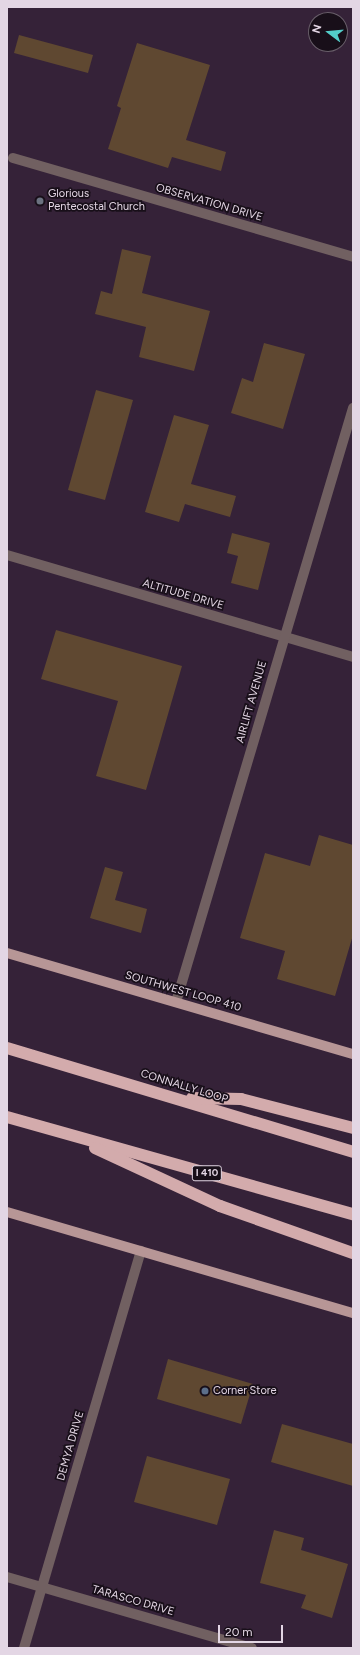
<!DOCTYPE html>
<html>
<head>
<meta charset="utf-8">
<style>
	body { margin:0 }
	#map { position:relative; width:360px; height:1655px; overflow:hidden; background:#352238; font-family:Figtree,sans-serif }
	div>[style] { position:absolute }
	.building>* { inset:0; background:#5f4831 }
	.minor>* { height:10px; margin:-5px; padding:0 5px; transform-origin:5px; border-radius:5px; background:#716061 }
	.major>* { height:10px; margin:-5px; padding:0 5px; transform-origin:5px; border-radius:5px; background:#b79696 }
	.highway>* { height:12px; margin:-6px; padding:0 6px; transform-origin:6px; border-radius:6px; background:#d3abac }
	.dots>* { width:11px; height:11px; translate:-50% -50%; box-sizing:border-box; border:2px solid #180f19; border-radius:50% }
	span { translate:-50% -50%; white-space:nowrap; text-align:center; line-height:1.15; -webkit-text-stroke:3.5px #180f19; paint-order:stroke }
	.shield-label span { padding:1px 3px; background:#180f19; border:1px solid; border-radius:3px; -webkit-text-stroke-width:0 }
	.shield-label { font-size:10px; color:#e3d6e4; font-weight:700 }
	.poi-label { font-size:11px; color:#e3d6e4 }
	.left { translate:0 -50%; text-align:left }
	.street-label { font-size:11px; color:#e3d6e4 }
	.frame { position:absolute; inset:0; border:8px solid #e3d6e4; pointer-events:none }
	.north { position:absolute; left:308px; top:12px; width:40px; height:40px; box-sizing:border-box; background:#180f19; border:1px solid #695f6a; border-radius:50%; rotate:286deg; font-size:11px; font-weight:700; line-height:16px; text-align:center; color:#e3d6e4 }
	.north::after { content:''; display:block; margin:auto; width:14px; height:18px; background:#53cdc9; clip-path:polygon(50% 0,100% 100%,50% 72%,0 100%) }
	.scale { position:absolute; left:218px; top:1625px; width:65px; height:18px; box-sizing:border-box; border:2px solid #e3d6e4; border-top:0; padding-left:5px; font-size:12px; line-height:14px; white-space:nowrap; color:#e3d6e4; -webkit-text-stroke:3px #180f19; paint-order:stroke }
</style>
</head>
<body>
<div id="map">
	<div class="building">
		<div style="clip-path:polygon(19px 35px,93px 55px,88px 73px,14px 53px)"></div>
		<div style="clip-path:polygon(137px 43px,210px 65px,186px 140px,226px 152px,221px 171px,172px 157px,168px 168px,108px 149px,121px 108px,117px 106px)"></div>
		<div style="clip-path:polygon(122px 249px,151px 256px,142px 293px,210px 311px,194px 371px,139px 357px,146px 327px,95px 314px,101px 291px,112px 294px)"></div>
		<div style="clip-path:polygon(264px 343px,305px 354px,283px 429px,231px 413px,242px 378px,253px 382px)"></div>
		<div style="clip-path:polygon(96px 390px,133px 400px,105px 500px,68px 490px)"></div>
		<div style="clip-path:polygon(174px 415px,209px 425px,191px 484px,236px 496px,230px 517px,185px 504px,179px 522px,145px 512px)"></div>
		<div style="clip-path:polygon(232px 533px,270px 543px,258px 590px,231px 583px,238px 556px,227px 553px)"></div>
		<div style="clip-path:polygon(56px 630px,182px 666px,146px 790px,96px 776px,118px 701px,41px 679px)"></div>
		<div style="clip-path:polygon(319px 835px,353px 845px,353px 935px,335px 996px,277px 979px,285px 951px,240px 938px,265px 853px,310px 866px)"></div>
		<div style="clip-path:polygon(105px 867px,123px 872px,115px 900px,147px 909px,141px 933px,90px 918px)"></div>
		<div style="clip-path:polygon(168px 1359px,253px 1384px,241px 1424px,157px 1399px)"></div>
		<div style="clip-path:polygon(282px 1424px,353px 1444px,353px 1486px,271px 1462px)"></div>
		<div style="clip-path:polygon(147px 1456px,230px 1479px,217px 1525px,134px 1502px)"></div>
		<div style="clip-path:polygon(274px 1530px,304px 1538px,301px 1550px,348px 1564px,332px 1618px,301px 1608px,306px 1595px,260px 1583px)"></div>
	</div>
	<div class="minor">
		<div style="left:13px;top:158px;width:354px;rotate:16.2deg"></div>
		<div style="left:7px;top:555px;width:361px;rotate:16.4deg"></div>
		<div style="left:176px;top:1002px;width:620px;rotate:-73.41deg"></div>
		<div style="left:7px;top:1577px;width:255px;rotate:16.2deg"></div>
		<div style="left:24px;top:1648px;width:414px;rotate:-73.6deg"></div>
	</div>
	<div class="major">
		<div style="left:7px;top:953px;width:360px;rotate:16.3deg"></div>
		<div style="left:7px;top:1212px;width:360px;rotate:16.3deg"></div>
	</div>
	<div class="highway">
		<div style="left:7px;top:1048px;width:361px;rotate:16.7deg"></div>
		<div style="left:192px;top:1098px;width:49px;rotate:1.2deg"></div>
		<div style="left:241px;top:1099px;width:116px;rotate:14.5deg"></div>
		<div style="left:7px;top:1117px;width:359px;rotate:15.7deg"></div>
		<div style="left:95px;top:1148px;width:138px;rotate:24.9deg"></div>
		<div style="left:220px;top:1206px;width:141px;rotate:19.5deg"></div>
	</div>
	<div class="dots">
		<div style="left:40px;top:201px;background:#6b7280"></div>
		<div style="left:205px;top:1391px;background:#5c6f8a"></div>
	</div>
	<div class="shield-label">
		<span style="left:207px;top:1173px">I 410</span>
	</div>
	<div class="poi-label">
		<span class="left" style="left:48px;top:201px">Glorious<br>Pentecostal Church</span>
		<span class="left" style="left:213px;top:1391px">Corner Store</span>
	</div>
	<div class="street-label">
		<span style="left:209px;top:203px;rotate:16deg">OBSERVATION DRIVE</span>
		<span style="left:183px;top:595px;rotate:16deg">ALTITUDE DRIVE</span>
		<span style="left:252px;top:702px;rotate:-74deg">AIRLIFT AVENUE</span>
		<span style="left:183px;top:992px;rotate:16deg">SOUTHWEST LOOP 410</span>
		<span style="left:184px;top:1087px;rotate:17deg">CONNALLY LOOP</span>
		<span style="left:71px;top:1446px;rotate:-74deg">DEMYA DRIVE</span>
		<span style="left:133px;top:1601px;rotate:16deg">TARASCO DRIVE</span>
	</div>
	<div class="frame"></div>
	<div class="north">N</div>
	<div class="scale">20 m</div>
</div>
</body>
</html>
